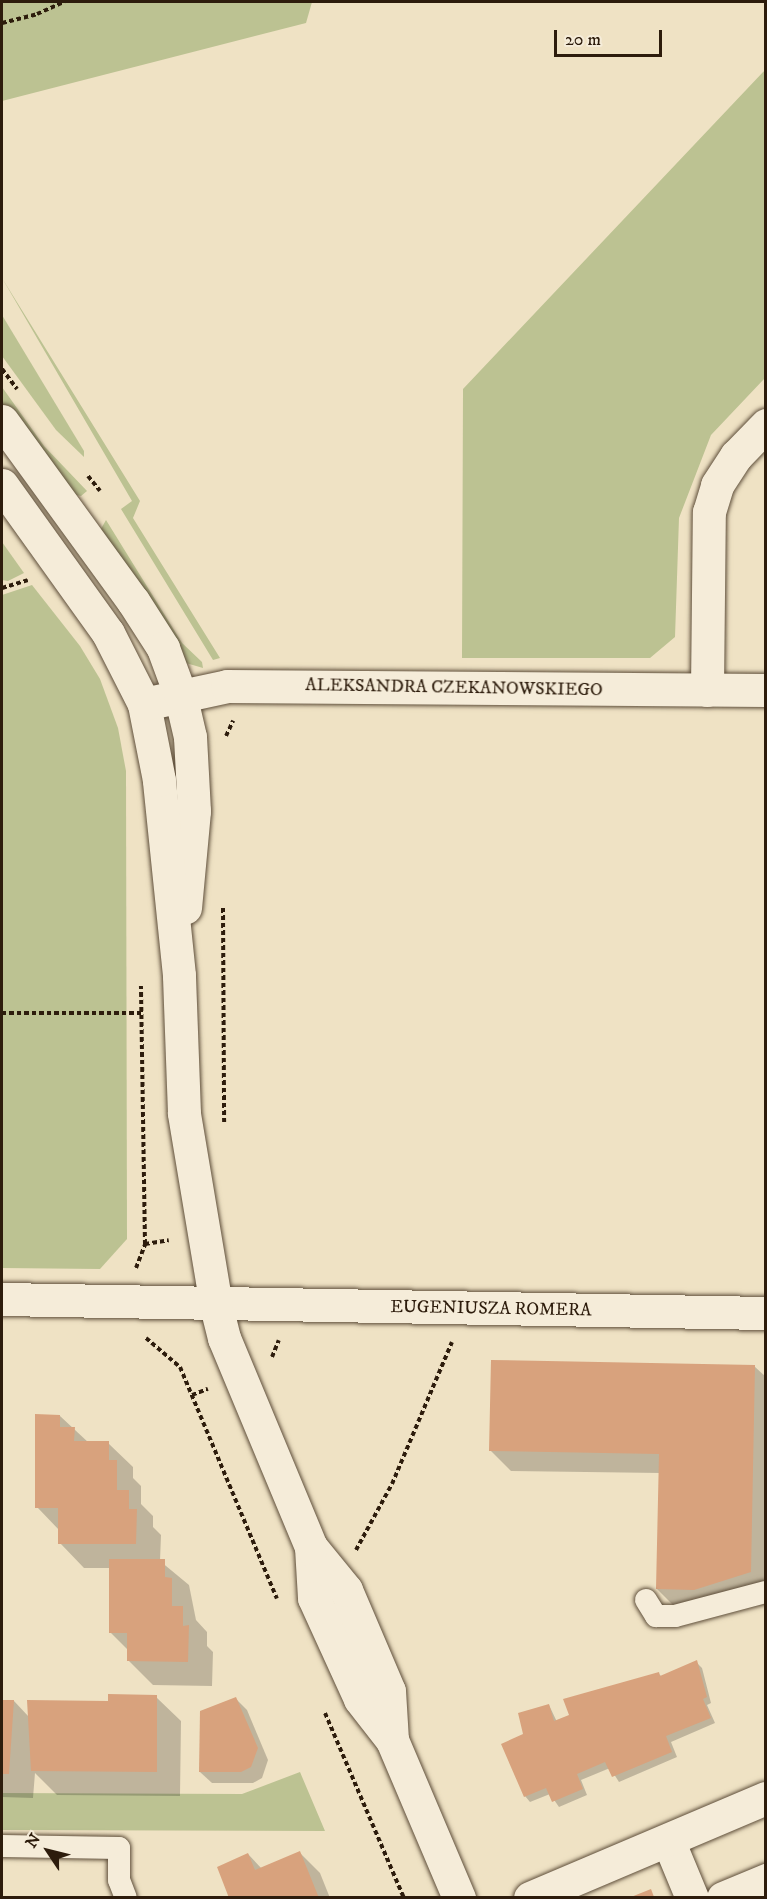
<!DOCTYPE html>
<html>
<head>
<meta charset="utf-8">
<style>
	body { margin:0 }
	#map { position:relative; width:767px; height:1899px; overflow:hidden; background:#efe2c4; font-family:"IM FELL DW Pica",serif }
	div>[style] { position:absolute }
	.green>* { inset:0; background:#bcc292 }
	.shadow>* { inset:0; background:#0003 }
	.building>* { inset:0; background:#d8a27d }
	.path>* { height:4px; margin-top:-2px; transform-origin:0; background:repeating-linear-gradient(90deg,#2d1c0c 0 4.5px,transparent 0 7.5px) }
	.roads { filter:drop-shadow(0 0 2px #5e4e3a) drop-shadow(0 0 2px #5e4e3a) }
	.lane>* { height:22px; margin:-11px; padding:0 11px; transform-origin:11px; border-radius:11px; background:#f5ecd9 }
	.street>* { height:33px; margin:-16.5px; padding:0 16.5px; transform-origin:16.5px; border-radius:16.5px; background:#f5ecd9 }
	.secondary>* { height:33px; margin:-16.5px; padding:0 16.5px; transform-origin:16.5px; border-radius:16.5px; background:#f5ecd9 }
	span { translate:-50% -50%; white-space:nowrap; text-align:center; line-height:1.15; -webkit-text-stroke:6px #f5ecd9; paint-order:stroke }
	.street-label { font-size:18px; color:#2d1c0c }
	.frame { position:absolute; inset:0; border:3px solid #2d1c0c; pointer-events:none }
	.north { position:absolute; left:18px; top:1821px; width:60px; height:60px; -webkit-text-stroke:4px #f5ecd9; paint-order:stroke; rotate:305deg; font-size:16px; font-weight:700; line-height:24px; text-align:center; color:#2d1c0c }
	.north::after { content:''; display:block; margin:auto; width:21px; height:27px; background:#2d1c0c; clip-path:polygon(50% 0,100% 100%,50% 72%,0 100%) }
	.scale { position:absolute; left:554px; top:30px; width:108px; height:27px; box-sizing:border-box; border:3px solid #2d1c0c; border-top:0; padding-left:8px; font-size:18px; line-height:21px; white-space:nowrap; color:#2d1c0c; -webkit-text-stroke:4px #f5ecd9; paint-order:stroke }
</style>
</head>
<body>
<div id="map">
	<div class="green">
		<div style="clip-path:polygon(2px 2px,312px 2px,306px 23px,2px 101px)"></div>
		<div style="clip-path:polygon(765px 70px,765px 378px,711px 435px,679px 518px,675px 637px,650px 658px,462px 658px,463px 389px)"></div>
		<div style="clip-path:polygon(2px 278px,140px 501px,133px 518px,220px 658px,213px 660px,121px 509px,132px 501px)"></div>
		<div style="clip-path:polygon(2px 315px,84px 451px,84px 457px,56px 430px,2px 356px)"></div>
		<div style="clip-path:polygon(2px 387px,44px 446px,87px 491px,81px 496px,66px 493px,2px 405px)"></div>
		<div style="clip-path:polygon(106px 520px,182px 643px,202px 662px,203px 668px,186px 663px,97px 536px)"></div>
		<div style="clip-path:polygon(2px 542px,24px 573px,8px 581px,2px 580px)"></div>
		<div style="clip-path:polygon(32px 585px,80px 646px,100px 679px,118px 728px,126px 771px,127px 1239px,100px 1269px,2px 1268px,2px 595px)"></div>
		<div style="clip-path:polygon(300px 1772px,325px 1831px,2px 1830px,2px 1793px,242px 1794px)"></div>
	</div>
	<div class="shadow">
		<div style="clip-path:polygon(754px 1366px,766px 1377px,766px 1593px,677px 1609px,657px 1589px,660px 1473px,511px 1471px,491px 1451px)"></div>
		<div style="clip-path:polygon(60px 1416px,89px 1443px,108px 1443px,133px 1467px,133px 1478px,141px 1486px,141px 1504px,153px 1516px,153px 1527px,161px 1535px,160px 1561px,189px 1585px,196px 1620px,207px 1632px,207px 1646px,213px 1652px,212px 1686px,153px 1685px,128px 1660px,128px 1650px,110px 1632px,111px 1568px,84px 1568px,60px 1543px,60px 1531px,37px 1507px)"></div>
		<div style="clip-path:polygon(696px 1662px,702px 1668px,711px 1703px,707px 1705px,715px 1723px,671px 1742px,677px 1757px,619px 1782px,610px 1768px,581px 1780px,587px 1795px,559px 1807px,550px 1794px,530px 1802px,525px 1796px,525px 1735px,549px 1705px,557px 1722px,658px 1673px,662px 1677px)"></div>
		<div style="clip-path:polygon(156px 1697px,181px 1721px,180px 1796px,57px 1795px,35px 1773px,33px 1798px,2px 1797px,2px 1701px,14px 1701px,29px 1717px)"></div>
		<div style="clip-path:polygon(236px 1699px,247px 1710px,268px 1760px,262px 1778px,253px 1783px,212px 1783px,200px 1772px)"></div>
		<div style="clip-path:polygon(300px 1853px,320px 1873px,330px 1898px,231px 1898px,248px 1854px,262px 1869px)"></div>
	</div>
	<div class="building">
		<div style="clip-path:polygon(491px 1360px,755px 1365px,751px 1572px,694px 1590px,656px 1589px,659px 1454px,489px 1451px)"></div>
		<div style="clip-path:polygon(35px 1414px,60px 1415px,60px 1427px,75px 1427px,74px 1441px,109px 1441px,109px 1460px,117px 1460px,117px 1490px,129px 1490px,129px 1509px,137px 1509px,136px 1544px,58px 1544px,58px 1508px,35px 1508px)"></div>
		<div style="clip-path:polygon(109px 1559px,165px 1559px,165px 1577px,172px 1578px,172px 1606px,183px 1606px,183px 1626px,189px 1625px,188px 1662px,127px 1661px,127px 1633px,109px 1633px)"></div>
		<div style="clip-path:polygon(697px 1660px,707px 1697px,703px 1699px,711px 1718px,666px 1736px,672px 1752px,612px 1777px,605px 1762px,577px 1774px,583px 1789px,552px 1802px,546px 1788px,524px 1797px,501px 1744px,523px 1734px,518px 1713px,549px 1704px,554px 1721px,569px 1715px,563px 1699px,659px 1672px,660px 1676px)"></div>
		<div style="clip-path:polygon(108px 1694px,157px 1695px,157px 1772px,31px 1771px,27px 1700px,108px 1701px)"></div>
		<div style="clip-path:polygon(236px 1697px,258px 1748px,251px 1767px,241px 1772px,199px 1772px,200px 1711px)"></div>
		<div style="clip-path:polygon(2px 1700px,14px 1700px,9px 1774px,2px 1774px)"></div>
		<div style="clip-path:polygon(300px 1851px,319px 1898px,229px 1898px,217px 1867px,248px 1853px,255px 1870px)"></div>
		<div style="clip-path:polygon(651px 1889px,654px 1897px,631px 1897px)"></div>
	</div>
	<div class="path">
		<div style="left:2px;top:23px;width:36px;rotate:-14deg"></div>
		<div style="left:37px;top:14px;width:30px;rotate:-24deg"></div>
		<div style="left:2px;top:369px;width:25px;rotate:53deg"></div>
		<div style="left:88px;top:476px;width:19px;rotate:51deg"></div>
		<div style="left:2px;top:588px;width:27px;rotate:-17deg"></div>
		<div style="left:226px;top:736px;width:17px;rotate:-65deg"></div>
		<div style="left:223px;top:908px;width:214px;rotate:89.7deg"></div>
		<div style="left:2px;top:1013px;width:140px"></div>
		<div style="left:145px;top:1244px;width:24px;rotate:-9deg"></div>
		<div style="left:136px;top:1268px;width:26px;rotate:-69deg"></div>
		<div style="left:145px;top:1244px;width:258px;rotate:-90.9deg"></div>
		<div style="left:146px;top:1338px;width:45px;rotate:40.5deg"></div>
		<div style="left:180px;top:1367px;width:251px;rotate:67.3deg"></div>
		<div style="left:272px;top:1357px;width:18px;rotate:-68deg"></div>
		<div style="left:192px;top:1395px;width:17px;rotate:-21deg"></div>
		<div style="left:356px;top:1550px;width:75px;rotate:-61.4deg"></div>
		<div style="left:392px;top:1484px;width:154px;rotate:-67.1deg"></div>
		<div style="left:325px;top:1713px;width:201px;rotate:66.9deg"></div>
	</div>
	<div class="roads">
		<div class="lane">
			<div style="left:646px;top:1600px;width:19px;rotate:58deg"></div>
			<div style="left:656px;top:1616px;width:19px"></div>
			<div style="left:675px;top:1616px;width:94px;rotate:-14.8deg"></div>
			<div style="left:2px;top:1846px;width:117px;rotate:1deg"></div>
			<div style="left:119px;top:1848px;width:32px;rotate:90deg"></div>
			<div style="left:119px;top:1880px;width:19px;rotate:69deg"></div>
		</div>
		<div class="street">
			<div style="left:707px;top:690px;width:178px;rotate:-89.4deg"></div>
			<div style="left:709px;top:512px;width:28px;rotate:-73deg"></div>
			<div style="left:717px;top:485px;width:35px;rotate:-57deg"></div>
			<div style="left:736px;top:456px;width:43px;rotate:-45.9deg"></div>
			<div style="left:180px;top:694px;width:44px;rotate:76.9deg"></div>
			<div style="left:190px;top:737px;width:74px;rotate:86.9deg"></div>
			<div style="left:194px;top:811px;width:97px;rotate:95.3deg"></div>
			<div style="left:2px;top:1299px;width:764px;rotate:1.05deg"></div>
			<div style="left:311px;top:1547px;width:51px;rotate:86.6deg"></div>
			<div style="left:314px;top:1598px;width:111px;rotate:65.5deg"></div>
			<div style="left:360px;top:1699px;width:52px;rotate:52deg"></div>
			<div style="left:392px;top:1740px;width:172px;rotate:67deg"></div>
			<div style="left:392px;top:1740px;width:49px;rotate:-93.5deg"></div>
			<div style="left:389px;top:1691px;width:110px;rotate:-113.1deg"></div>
			<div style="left:346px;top:1590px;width:55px;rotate:-129.1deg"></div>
			<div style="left:311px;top:1547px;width:226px;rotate:-112.6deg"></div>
			<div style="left:224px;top:1338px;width:34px;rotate:-104deg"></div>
			<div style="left:216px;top:1305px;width:195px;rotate:-99.5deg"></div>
			<div style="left:184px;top:1113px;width:138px;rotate:-92.1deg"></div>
			<div style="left:179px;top:975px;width:196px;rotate:-95.9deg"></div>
			<div style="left:159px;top:780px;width:77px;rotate:-101.2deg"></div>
			<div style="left:144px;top:704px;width:85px;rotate:-12.2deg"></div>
			<div style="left:227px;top:686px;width:539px;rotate:0.43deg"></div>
			<div style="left:668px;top:1840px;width:63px;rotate:67.5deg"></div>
			<div style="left:530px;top:1898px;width:256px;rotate:-23deg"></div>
			<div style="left:723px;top:1898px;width:47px;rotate:-22.7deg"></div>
		</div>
		<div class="secondary">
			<div style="left:2px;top:421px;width:223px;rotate:54deg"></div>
			<div style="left:133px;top:601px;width:56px;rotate:57.4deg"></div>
			<div style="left:163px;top:648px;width:49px;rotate:69.7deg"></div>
			<div style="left:2px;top:485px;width:182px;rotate:54.4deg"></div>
			<div style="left:108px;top:633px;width:80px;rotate:63.1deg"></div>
		</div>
	</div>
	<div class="street-label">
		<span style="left:454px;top:688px;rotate:1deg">ALEKSANDRA CZEKANOWSKIEGO</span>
		<span style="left:491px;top:1309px;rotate:1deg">EUGENIUSZA ROMERA</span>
	</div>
	<div class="frame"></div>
	<div class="north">N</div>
	<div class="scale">20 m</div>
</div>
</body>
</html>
